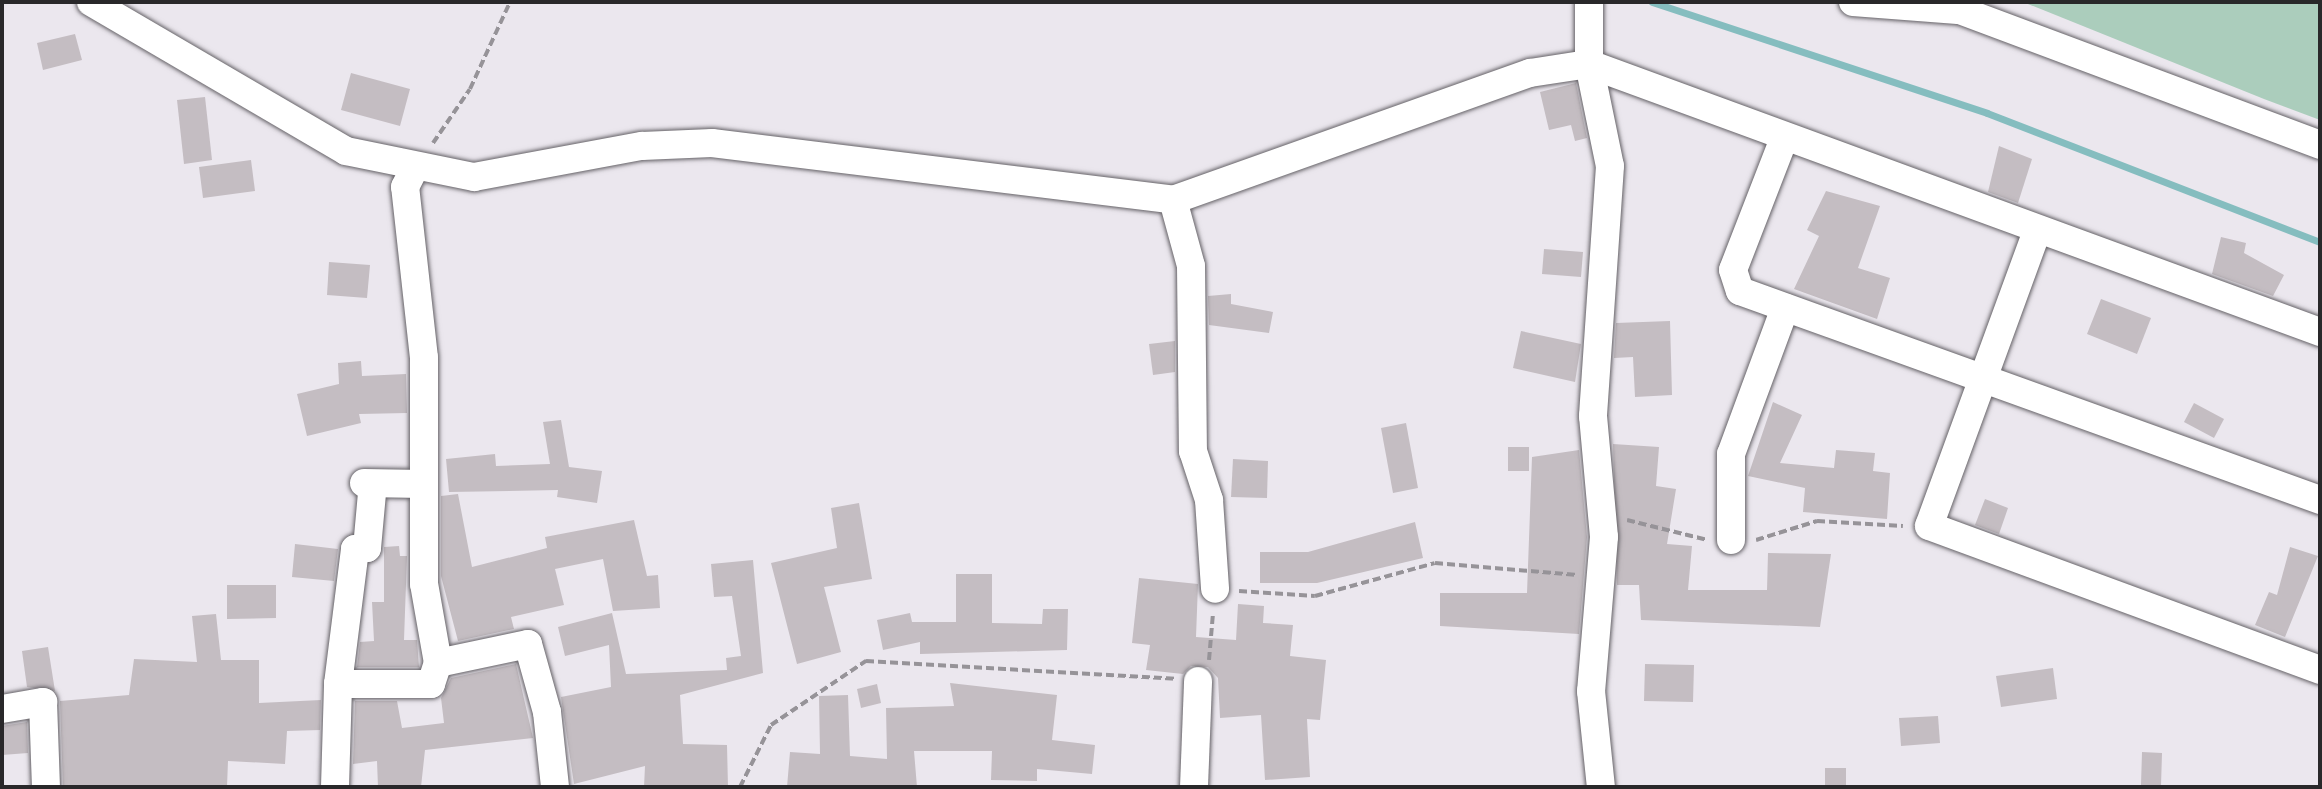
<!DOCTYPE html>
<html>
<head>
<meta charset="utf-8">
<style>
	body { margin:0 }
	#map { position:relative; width:2322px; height:789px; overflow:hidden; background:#ebe7ee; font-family:Signika,sans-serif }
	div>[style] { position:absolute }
	.green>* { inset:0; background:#abcdbc }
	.stream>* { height:7px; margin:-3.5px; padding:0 3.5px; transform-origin:3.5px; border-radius:3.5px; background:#85bdbf }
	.building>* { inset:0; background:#c4bdc2 }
	.path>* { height:4px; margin-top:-2px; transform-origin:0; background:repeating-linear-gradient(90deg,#969398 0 8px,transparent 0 12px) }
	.roads { filter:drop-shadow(0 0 2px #656267) drop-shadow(0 0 2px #656267) }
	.minor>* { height:28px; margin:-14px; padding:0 14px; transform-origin:14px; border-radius:14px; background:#fff }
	span { translate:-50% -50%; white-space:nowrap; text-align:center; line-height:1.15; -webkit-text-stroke:8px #f9f4fb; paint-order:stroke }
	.frame { position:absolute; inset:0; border:4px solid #29282a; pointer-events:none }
</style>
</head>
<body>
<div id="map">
	<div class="green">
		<div style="clip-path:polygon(2023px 2px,2320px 2px,2320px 120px,2264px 99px)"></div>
	</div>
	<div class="stream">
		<div style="left:1652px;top:2px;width:353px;rotate:18.3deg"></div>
		<div style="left:1987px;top:113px;width:357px;rotate:21.2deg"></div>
	</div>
	<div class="building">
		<div style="clip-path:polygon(75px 34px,82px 60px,43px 70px,37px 43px)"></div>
		<div style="clip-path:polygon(351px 73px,410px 89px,400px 126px,341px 110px)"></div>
		<div style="clip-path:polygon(1576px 83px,1587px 138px,1575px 141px,1571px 125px,1549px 130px,1540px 92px)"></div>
		<div style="clip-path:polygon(205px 97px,212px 160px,184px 164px,177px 100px)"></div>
		<div style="clip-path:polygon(1999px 146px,2032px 159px,2018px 203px,1988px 192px)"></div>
		<div style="clip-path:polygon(251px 160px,255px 191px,203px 198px,199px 167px)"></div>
		<div style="clip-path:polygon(1826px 191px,1880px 206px,1858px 268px,1890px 278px,1877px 319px,1794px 289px,1819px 236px,1807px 230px)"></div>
		<div style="clip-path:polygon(2221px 237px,2246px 243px,2244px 253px,2284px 275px,2273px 296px,2212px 274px)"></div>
		<div style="clip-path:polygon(1544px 249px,1583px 252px,1581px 277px,1542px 274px)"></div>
		<div style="clip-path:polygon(329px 262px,370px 265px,367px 298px,327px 295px)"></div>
		<div style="clip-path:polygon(1231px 294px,1231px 304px,1273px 312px,1269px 333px,1209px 325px,1208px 296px)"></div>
		<div style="clip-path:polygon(2101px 299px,2151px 318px,2137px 354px,2087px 334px)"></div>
		<div style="clip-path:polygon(1670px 321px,1672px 395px,1635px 397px,1633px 357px,1614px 358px,1616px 323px)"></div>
		<div style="clip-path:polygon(1521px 331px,1581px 344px,1575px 382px,1513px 368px)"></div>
		<div style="clip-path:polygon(1175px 341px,1175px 372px,1153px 375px,1149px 344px)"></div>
		<div style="clip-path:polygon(361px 361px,362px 376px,406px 374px,407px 413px,359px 414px,361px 423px,307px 436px,297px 394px,339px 384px,338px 363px)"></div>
		<div style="clip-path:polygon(1773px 402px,1802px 415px,1780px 463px,1834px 468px,1836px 450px,1875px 453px,1873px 471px,1890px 473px,1887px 519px,1803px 512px,1805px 488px,1748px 476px)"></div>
		<div style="clip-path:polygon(2194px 403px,2224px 419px,2214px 438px,2184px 422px)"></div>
		<div style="clip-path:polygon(561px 420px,569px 467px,602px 471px,597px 503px,557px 497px,558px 490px,449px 492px,446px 459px,495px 454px,496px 466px,550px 464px,543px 422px)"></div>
		<div style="clip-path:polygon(1406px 423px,1418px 488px,1393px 493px,1381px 428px)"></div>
		<div style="clip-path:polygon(1613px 444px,1659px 447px,1656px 486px,1676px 489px,1667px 544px,1692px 546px,1688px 590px,1767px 590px,1768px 553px,1831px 554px,1820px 627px,1641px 620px,1639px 585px,1617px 585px)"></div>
		<div style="clip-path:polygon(1508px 447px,1529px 447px,1529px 471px,1508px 471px)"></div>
		<div style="clip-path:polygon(1579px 450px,1587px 537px,1579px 634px,1440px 626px,1440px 593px,1527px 593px,1532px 457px)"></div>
		<div style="clip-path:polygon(1233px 459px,1268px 461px,1267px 498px,1231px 497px)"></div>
		<div style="clip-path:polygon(458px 494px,472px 567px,547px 548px,545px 537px,634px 520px,647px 576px,658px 575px,660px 608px,613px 611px,603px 559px,555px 569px,564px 605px,511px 617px,514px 629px,458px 641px,441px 576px,441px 496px)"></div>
		<div style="clip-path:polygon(1985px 499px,2008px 508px,1999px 534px,1975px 525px)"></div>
		<div style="clip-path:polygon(859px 503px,872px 579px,824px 587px,841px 652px,797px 664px,771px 563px,837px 548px,831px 508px)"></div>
		<div style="clip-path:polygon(1415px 522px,1423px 558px,1317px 583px,1260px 583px,1260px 552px,1308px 552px)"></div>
		<div style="clip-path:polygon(295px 544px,338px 549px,334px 581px,292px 577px)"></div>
		<div style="clip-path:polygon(399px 546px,400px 556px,407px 556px,404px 640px,417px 640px,419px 667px,357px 667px,360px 642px,374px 641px,372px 602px,384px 602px,384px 547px)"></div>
		<div style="clip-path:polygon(2290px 547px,2318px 556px,2285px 637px,2255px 625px,2269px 592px,2277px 595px)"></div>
		<div style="clip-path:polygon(753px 560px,763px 673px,680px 695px,683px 744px,727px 745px,728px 787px,644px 787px,645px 766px,574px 784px,561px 697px,611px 687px,609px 645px,565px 656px,558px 627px,612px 613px,626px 674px,727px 670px,726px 658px,741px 656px,732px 596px,714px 597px,711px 564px)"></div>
		<div style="clip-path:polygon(956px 574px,992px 574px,992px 623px,1042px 624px,1043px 609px,1068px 609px,1067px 650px,920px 654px,920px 642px,883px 650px,877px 620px,910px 613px,912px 622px,956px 622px)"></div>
		<div style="clip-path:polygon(1139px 578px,1198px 584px,1196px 637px,1236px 640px,1238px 604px,1264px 606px,1263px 623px,1293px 625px,1290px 656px,1326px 660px,1320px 720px,1307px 719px,1310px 777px,1265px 780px,1261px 715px,1220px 718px,1218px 678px,1208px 667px,1191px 666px,1183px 674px,1146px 670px,1150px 645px,1132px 643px)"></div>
		<div style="clip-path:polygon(227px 585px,276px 585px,276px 618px,227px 619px)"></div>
		<div style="clip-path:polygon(216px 614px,221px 660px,259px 660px,259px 703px,321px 700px,320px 730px,287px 731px,285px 764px,228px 761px,227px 787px,63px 787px,60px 701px,129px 695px,134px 659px,197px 662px,192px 616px)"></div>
		<div style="clip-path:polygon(48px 647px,55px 691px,27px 687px,22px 651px)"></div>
		<div style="clip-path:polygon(516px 664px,533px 738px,425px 750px,421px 787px,378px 787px,377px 761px,353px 764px,355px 701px,397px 701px,402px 728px,444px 723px,441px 698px,451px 678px)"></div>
		<div style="clip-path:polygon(1645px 664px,1694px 665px,1693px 702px,1644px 701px)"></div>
		<div style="clip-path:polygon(2053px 668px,2057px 699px,2001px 707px,1996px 676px)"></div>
		<div style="clip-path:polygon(950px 683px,1057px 695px,1052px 740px,1095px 745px,1092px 774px,1037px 769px,1037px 781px,991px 780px,992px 751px,914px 751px,917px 787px,787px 787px,790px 752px,820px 754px,819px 696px,848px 695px,850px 756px,887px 759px,886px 708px,954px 706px)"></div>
		<div style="clip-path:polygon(877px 684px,881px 703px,861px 708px,857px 689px)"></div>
		<div style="clip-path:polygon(1938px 716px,1940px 743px,1901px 746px,1899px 718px)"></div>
		<div style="clip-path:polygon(27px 722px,28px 753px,2px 755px,2px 726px)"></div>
		<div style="clip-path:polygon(2142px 752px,2162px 753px,2161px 786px,2141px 785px)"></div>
		<div style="clip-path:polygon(1825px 768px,1846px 768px,1846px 787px,1825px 787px)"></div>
	</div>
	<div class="path">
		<div style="left:433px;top:143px;width:65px;rotate:-55.6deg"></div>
		<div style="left:470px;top:89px;width:96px;rotate:-65.3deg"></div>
		<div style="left:1627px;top:520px;width:83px;rotate:13.9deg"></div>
		<div style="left:1756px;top:540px;width:64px;rotate:-17.3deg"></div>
		<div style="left:1817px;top:521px;width:86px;rotate:3.3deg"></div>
		<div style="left:1239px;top:591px;width:76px;rotate:3.8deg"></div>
		<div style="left:1315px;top:596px;width:124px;rotate:-15.4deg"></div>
		<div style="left:1435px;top:563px;width:143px;rotate:4.8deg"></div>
		<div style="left:1209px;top:660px;width:47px;rotate:-85.1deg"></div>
		<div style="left:740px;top:787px;width:69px;rotate:-63.4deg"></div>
		<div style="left:771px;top:725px;width:115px;rotate:-34deg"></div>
		<div style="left:866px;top:661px;width:310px;rotate:3.3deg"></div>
	</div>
	<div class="roads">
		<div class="minor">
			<div style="left:91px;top:2px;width:295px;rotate:30.3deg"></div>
			<div style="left:346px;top:151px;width:131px;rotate:11.5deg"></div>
			<div style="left:474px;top:177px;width:171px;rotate:-10.5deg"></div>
			<div style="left:642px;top:146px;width:70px;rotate:-2.5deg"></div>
			<div style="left:712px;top:143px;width:465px;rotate:7deg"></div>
			<div style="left:1173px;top:200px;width:379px;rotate:-19.6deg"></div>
			<div style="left:1530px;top:73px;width:60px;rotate:-8.7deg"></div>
			<div style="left:1589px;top:64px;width:779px;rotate:20.13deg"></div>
			<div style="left:1589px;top:2px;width:62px;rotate:90deg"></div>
			<div style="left:1589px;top:64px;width:104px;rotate:78.4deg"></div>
			<div style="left:1610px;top:166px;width:251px;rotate:93.9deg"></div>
			<div style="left:1593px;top:416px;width:121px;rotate:84.8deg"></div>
			<div style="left:1604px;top:537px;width:155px;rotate:94.8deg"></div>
			<div style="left:1591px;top:691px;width:97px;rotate:84.1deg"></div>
			<div style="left:1853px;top:2px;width:105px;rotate:4.4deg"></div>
			<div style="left:1938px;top:2px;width:408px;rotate:20.5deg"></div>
			<div style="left:1783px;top:141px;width:138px;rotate:111.2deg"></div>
			<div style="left:1733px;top:270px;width:22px;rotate:72deg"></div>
			<div style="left:1740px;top:291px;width:617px;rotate:19.82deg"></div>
			<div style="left:1173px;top:200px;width:68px;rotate:74.7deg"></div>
			<div style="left:1191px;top:266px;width:185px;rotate:89.4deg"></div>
			<div style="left:1193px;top:451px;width:52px;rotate:71.9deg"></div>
			<div style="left:1209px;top:500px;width:89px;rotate:86.1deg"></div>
			<div style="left:2037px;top:231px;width:314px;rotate:110.1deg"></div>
			<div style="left:1929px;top:526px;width:417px;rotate:20.2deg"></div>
			<div style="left:364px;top:483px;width:60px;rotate:1deg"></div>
			<div style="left:424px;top:484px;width:126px;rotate:-90deg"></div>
			<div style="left:424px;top:358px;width:172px;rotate:-96.3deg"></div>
			<div style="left:405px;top:187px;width:20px;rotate:-63deg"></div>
			<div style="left:1731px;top:540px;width:86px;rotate:-90deg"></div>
			<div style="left:1731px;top:454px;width:156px;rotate:-69.7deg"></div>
			<div style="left:438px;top:663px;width:92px;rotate:-11.9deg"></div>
			<div style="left:528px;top:644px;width:71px;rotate:74.4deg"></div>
			<div style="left:547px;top:712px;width:75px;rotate:83.9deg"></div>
			<div style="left:338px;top:684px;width:136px;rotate:-82.8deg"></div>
			<div style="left:355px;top:549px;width:12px;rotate:-5deg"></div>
			<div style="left:367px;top:548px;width:55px;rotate:-84.8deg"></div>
			<div style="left:2px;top:709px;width:42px;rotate:-9.7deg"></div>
			<div style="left:43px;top:702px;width:85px;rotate:88deg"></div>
			<div style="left:335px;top:787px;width:103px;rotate:-88.3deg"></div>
			<div style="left:338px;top:684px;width:93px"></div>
			<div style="left:431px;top:684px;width:22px;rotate:-72deg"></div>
			<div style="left:438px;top:663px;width:80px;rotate:-100deg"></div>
			<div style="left:424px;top:584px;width:100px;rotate:-90deg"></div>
			<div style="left:1194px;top:787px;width:106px;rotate:-87.8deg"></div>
		</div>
	</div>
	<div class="frame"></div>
</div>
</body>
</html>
